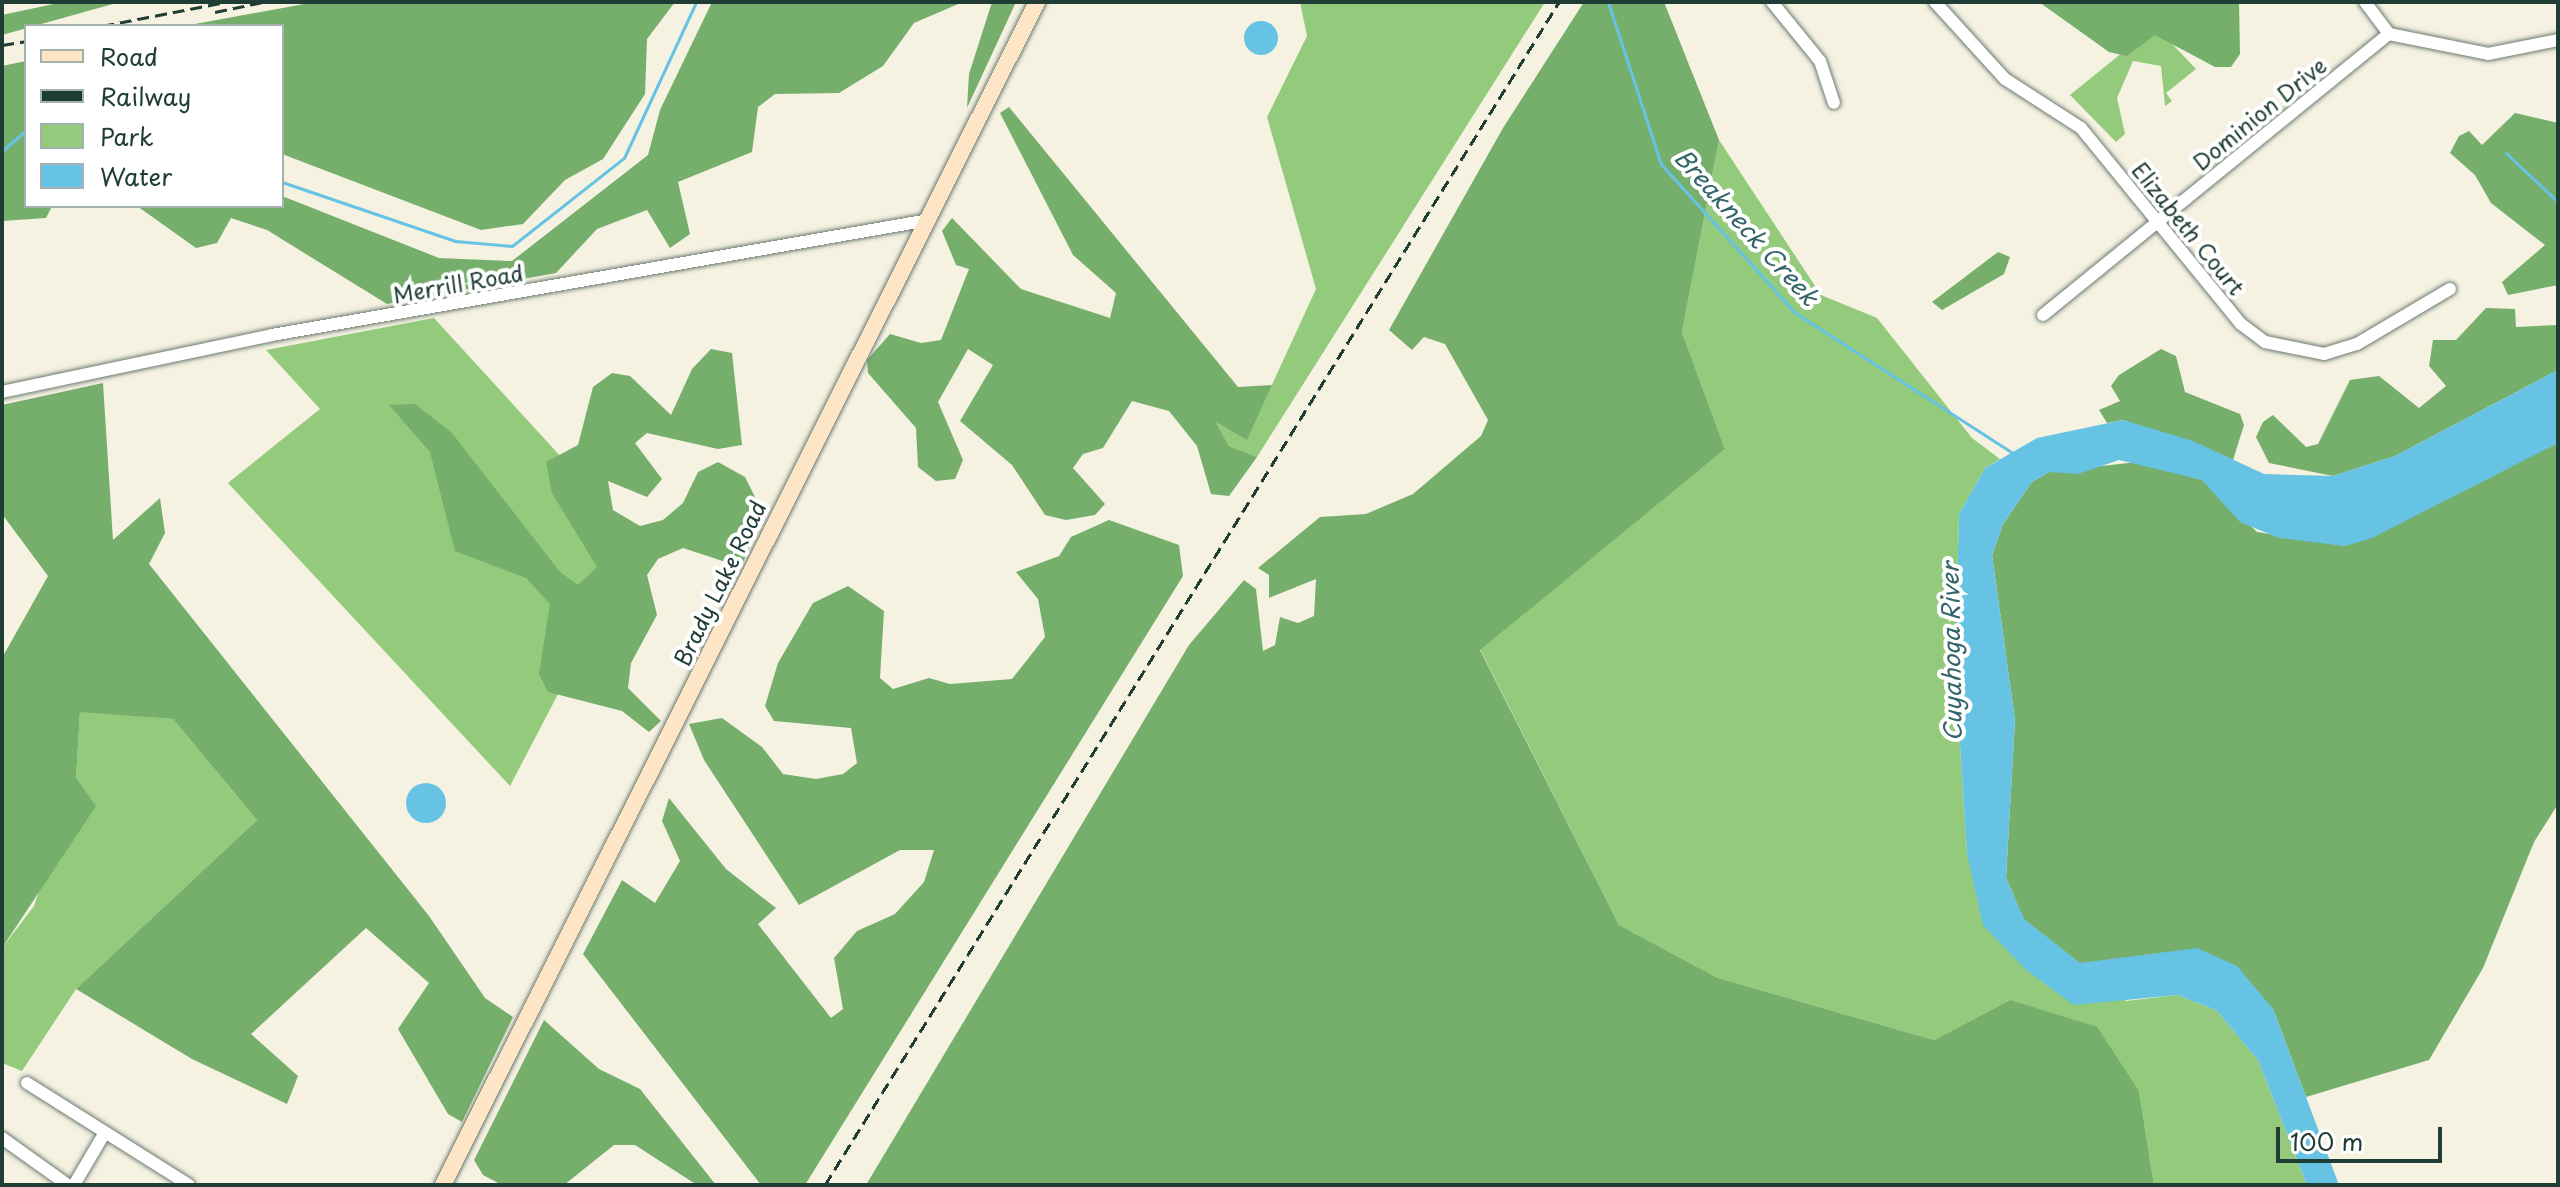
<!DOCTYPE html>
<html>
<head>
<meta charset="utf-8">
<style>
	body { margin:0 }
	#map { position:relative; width:2560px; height:1187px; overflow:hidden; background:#f5f2e2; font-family:"Playpen Sans",sans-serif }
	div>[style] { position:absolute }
	.green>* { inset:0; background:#93ca7c }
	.forest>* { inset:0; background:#76ae6c }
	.water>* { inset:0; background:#66c3e4 }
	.round { border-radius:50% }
	.stream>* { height:3px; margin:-1.5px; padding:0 1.5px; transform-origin:1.5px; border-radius:1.5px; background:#66c3e4 }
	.roads { filter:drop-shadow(0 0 2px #6a7c71) drop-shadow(0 0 2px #6a7c71) }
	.street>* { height:12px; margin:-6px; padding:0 6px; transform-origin:6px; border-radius:6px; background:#fff }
	.secondary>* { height:16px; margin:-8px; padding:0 8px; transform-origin:8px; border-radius:8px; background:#fee5c5 }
	.rail>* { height:3px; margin-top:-1.5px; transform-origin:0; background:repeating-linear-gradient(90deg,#1f3d34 0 12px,transparent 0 18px) }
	span { translate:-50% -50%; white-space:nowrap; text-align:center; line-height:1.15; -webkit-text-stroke:8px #fff; paint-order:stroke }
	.street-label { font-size:22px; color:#1f3d34 }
	.water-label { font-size:24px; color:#346569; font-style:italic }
	.frame { position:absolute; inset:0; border:4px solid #1f3d34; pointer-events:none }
	.legend { position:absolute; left:24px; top:24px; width:260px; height:184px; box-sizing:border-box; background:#fff; border:2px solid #a5b1ae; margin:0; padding:10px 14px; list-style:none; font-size:24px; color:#1f3d34 }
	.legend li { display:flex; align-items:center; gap:16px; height:40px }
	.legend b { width:40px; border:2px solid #a5b1ae }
	.scale { position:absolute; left:2276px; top:1127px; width:166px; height:36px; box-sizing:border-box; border:4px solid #1f3d34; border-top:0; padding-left:10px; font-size:24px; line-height:28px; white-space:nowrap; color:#1f3d34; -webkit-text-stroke:6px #fff; paint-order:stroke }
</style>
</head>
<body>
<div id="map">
	<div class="green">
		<div style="clip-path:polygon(1300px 2px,1545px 2px,1257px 457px,1229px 446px,1215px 420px,1247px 439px,1316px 289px,1267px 117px,1307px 36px)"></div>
		<div style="clip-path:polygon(2155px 26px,2196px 69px,2166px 93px,2172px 101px,2165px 106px,2161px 66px,2133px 61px,2117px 98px,2125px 134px,2116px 142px,2070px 95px)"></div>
		<div style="clip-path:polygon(1719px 140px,1821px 295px,1877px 318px,1972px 438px,2000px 459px,1985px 468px,1959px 514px,1955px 667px,1967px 854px,2126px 1001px,2177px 995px,2216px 1010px,2258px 1060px,2307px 1185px,2154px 1185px,2139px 1091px,2010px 1000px,1934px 1040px,1718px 978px,1619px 925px,1480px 649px,1725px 449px,1682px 332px)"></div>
		<div style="clip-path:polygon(434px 318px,638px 541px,510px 786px,228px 483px,320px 409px,266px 350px)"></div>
		<div style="clip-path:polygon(80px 711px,173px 719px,257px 820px,76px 989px,22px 1071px,2px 1063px,2px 948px,34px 906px,76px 778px)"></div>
	</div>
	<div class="forest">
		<div style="clip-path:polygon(63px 2px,120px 2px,2px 35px,2px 15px)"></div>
		<div style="clip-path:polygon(315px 2px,675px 2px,647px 39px,645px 94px,603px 159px,565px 180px,523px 224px,481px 230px,282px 154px,282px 26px,184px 26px)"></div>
		<div style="clip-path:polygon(712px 2px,963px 2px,914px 23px,883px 66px,839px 93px,775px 94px,758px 107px,752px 152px,678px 182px,690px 234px,670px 248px,647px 210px,597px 229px,556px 273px,387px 304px,267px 230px,231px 218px,217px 243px,196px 248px,137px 206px,282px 206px,282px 196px,439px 258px,512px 261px,648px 155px,660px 110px)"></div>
		<div style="clip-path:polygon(992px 2px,1016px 2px,967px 108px,969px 74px)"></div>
		<div style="clip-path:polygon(1584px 2px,1664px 2px,1719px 140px,1682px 332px,1725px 449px,1480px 650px,1619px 925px,1718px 978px,1934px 1040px,2010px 1000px,2097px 1027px,2139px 1091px,2154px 1185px,866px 1185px,1189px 645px,1244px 580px,1256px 589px,1263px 651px,1275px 645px,1280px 617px,1298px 623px,1314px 616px,1316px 579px,1269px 598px,1269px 575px,1258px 568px,1320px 517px,1366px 514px,1413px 494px,1481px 436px,1488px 420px,1445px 344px,1424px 337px,1412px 350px,1389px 330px,1503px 128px)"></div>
		<div style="clip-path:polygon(2039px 2px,2239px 2px,2240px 54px,2231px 67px,2215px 67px,2155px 35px,2127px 56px,2109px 52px)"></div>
		<div style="clip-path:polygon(26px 61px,26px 206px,52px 206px,46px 218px,2px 221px,2px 66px)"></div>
		<div style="clip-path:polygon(1009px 107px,1238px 387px,1272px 385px,1247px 440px,1216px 422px,1229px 446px,1257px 457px,1229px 496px,1211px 494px,1197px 446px,1169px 411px,1132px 401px,1103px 448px,1083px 454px,1073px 468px,1105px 504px,1095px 515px,1066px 520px,1045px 515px,1012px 465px,960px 421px,993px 365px,968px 349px,938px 402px,963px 460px,955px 479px,936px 481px,918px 467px,916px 428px,868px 373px,867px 360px,890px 334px,921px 343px,941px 340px,969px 269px,956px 265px,942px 231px,952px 218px,1021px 289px,1110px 318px,1116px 293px,1073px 255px,1000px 113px)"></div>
		<div style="clip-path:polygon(2515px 113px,2558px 123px,2558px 285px,2508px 295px,2502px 282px,2545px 245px,2491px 203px,2475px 175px,2450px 153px,2459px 136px,2469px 131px,2482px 145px)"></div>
		<div style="clip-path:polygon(1998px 252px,2010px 257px,2004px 274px,1942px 310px,1932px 302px)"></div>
		<div style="clip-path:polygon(2486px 308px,2515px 309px,2516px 327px,2558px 325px,2558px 370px,2395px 456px,2333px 476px,2269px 463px,2256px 437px,2263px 422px,2273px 415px,2306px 447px,2318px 444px,2350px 380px,2379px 376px,2419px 408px,2446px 386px,2429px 366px,2433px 340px,2456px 340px)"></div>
		<div style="clip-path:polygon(711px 349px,732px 353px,742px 445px,718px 449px,647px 433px,635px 443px,662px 479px,647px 497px,608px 481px,613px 510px,640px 526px,663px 520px,683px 503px,698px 472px,718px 462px,745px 477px,763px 513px,741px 567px,683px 548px,658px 559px,647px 575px,657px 615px,631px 663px,628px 688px,661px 721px,649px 732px,622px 711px,548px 692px,539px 674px,550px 604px,526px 578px,455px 551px,430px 452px,389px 405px,415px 404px,452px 433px,560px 572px,578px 585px,597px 567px,552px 493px,546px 462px,578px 445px,593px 387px,612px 373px,630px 376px,671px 415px,692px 369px)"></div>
		<div style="clip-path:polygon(2161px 349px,2176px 356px,2185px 392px,2240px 414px,2244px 425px,2233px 460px,2123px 420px,2107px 423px,2099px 410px,2120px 401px,2111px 386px,2119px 375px)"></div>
		<div style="clip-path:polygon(103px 383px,113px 540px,160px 498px,165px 533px,149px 564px,429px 916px,485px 998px,513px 1017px,462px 1122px,448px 1114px,398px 1029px,429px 983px,366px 928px,251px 1034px,298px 1076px,287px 1104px,192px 1059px,76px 989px,257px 820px,173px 719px,80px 712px,76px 778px,96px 806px,2px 948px,2px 658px,48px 576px,2px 514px,2px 405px)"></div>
		<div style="clip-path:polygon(2558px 443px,2558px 804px,2534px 842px,2483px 968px,2429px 1060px,2306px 1097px,2273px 1009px,2126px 961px,2080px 963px,2024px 919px,2006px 878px,2015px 720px,1992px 555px,2003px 524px,2032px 482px,2049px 472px,2137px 462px,2202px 480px,2257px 532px,2345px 546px)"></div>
		<div style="clip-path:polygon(1109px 520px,1179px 545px,1183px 576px,805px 1185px,761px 1185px,583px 954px,622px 880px,655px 903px,680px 861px,662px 821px,669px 798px,726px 869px,776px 908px,758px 924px,831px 1018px,843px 1009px,834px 958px,857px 931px,895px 914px,924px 882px,934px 850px,900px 850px,799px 905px,704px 760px,689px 724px,722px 718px,762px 747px,783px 774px,816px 779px,843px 774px,857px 763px,851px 728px,774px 721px,765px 706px,778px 663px,813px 603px,848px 586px,884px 611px,880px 678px,893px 689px,929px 678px,950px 684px,1012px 679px,1045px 637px,1038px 599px,1016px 572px,1059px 556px,1071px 537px)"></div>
		<div style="clip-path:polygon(544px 1020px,599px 1069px,640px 1089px,716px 1185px,697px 1185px,635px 1145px,614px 1145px,564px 1185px,502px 1185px,483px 1175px,474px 1160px)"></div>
	</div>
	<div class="water">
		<div class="round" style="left:1244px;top:21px;width:34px;height:34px"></div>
		<div style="clip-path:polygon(2558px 370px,2558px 443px,2372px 538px,2345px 546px,2279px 538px,2240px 522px,2202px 480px,2119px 460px,2078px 474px,2049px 472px,2032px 482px,2003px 524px,1992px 555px,2015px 720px,2006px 878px,2024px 919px,2080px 963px,2197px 948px,2237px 966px,2273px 1009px,2339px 1185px,2307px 1185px,2258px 1060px,2216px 1010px,2177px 995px,2074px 1005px,2026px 970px,1983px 925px,1967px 854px,1955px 667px,1959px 514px,1985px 468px,2037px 438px,2123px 420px,2193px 441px,2264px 474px,2333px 476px,2395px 456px)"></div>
		<div class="round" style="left:406px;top:783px;width:40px;height:40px"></div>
	</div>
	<div class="stream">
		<div style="left:1608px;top:2px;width:170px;rotate:71.9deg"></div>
		<div style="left:1661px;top:164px;width:173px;rotate:48deg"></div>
		<div style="left:1777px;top:293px;width:25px;rotate:48deg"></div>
		<div style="left:1794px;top:312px;width:262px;rotate:32.8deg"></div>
		<div style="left:2px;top:151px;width:32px;rotate:-41deg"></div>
		<div style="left:2506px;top:153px;width:71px;rotate:43.3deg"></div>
		<div style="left:282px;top:182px;width:183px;rotate:18.8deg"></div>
		<div style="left:455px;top:241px;width:57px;rotate:5deg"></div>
		<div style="left:512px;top:246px;width:142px;rotate:-38.2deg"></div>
		<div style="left:624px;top:158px;width:172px;rotate:-65.2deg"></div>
	</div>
	<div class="roads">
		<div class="street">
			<div style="left:1772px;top:2px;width:76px;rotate:50.9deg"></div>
			<div style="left:1820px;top:61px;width:44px;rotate:71.6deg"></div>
			<div style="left:1935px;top:2px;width:104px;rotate:47.7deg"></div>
			<div style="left:2005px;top:79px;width:90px;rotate:32.8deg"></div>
			<div style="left:2081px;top:128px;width:253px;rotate:50.8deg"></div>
			<div style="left:2241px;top:324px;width:30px;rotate:37deg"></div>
			<div style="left:2265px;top:342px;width:60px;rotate:11.5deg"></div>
			<div style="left:2324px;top:354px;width:34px;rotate:-17deg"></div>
			<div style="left:2357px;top:344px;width:108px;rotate:-30.6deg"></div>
			<div style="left:2365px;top:2px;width:40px;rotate:53deg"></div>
			<div style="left:2389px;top:34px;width:101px;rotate:11.4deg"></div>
			<div style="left:2488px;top:54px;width:71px;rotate:-11.3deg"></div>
			<div style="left:2043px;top:315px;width:446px;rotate:-39.1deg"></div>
			<div style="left:2px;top:392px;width:276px;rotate:-11.9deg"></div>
			<div style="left:272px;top:335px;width:661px;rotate:-9.93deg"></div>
			<div style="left:27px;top:1083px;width:191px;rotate:32.2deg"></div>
			<div style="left:2px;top:1138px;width:81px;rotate:35.5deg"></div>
			<div style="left:74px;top:1185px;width:59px;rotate:-59.5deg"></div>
		</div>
		<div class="secondary">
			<div style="left:443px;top:1185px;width:1324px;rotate:-63.34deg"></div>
		</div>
	</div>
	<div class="rail">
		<div style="left:215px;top:12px;width:49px;rotate:-11.8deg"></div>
		<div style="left:102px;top:26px;width:126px;rotate:-11deg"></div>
		<div style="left:2px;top:45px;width:24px;rotate:-9deg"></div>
		<div style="left:825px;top:1185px;width:1392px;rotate:-58.18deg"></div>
	</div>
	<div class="street-label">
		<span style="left:2259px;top:113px;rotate:-39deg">Dominion Drive</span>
		<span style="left:2189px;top:228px;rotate:51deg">Elizabeth Court</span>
		<span style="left:458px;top:283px;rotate:-10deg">Merrill Road</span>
		<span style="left:719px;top:583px;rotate:-64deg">Brady Lake Road</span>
	</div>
	<div class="water-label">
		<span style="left:1747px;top:227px;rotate:48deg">Breakneck Creek</span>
		<span style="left:1951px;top:652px;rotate:-91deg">Cuyahoga River</span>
	</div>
	<div class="frame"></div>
	<ul class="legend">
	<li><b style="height:10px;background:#fee5c5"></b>Road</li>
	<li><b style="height:10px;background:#1f3d34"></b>Railway</li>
	<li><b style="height:22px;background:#93ca7c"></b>Park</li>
	<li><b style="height:22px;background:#66c3e4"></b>Water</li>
	</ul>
	<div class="scale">100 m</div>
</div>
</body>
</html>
